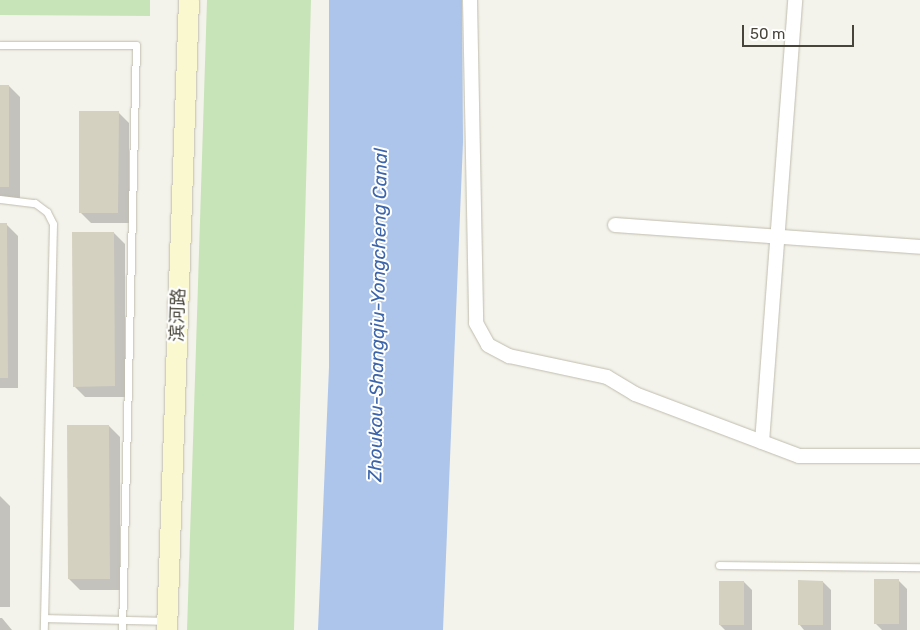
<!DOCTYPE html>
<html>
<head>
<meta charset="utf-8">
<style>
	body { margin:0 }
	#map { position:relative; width:920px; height:630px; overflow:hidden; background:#f4f3eb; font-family:Rubik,"Noto Sans SC",sans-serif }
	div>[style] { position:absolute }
	.green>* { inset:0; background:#c7e4b8 }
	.water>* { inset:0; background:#adc5ea }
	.shadow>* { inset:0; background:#0003 }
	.building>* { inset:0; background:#d4d1c1 }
	.roads { filter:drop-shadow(0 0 1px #bfbcae) drop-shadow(0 0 1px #bfbcae) }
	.lane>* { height:7px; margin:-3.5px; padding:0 3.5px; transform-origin:3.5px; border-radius:3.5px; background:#fff }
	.street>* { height:14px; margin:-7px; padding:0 7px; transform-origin:7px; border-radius:7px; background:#fff }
	.secondary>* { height:20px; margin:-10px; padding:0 10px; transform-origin:10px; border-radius:10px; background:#faf8cf }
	span { translate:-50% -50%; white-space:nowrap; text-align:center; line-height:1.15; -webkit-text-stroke:4px #fff; paint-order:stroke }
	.street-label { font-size:18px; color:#474539 }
	.water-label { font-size:19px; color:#3c65aa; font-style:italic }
	.scale { position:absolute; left:742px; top:25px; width:112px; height:22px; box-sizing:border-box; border:2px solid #474539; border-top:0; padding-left:6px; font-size:15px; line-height:18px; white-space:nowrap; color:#474539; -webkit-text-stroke:4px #fff; paint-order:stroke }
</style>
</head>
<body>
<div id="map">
	<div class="green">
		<div style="clip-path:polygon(0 0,150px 0,150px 16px,0 15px)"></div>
		<div style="clip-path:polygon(207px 0,311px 0,294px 630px,187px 630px)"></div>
	</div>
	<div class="water">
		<div style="clip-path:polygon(329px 0,462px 0,463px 142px,443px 630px,318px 630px,329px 367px)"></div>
	</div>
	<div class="shadow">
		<div style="clip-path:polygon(0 86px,9px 86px,20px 97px,20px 198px,0 198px)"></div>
		<div style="clip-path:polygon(118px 112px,129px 123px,129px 223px,91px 223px,80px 212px)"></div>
		<div style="clip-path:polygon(0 225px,7px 225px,18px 236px,18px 388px,0 388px)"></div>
		<div style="clip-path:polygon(114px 233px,125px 244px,125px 397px,85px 397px,74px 386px)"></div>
		<div style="clip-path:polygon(109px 426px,120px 437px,120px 590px,80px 590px,69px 579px)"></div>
		<div style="clip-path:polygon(0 496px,10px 506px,10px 607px,0 607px)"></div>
		<div style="clip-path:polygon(899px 581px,907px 589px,907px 630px,882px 630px,875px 623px)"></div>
		<div style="clip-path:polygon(744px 582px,752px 590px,752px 630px,725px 630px,720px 625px)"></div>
		<div style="clip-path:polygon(823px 582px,831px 590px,831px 630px,804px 630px,799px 624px)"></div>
		<div style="clip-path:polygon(0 618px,2px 618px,12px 630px,0 630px)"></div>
	</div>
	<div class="building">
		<div style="clip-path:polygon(0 85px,9px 85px,9px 187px,0 187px)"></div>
		<div style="clip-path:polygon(79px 111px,119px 111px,118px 213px,79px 213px)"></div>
		<div style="clip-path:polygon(0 223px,7px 223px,8px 378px,0 378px)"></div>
		<div style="clip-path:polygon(72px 232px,114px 232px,115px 386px,73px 387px)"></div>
		<div style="clip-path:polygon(67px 425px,109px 425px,110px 579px,68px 579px)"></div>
		<div style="clip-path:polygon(874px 579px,899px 579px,899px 624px,874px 624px)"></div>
		<div style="clip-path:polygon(798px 580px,823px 581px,823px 625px,798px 625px)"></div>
		<div style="clip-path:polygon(719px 581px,744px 581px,744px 625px,719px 625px)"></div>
	</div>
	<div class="roads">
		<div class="lane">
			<div style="left:0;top:45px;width:136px"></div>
			<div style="left:136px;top:45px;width:585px;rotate:91.37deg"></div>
			<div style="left:0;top:199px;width:35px;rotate:7deg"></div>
			<div style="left:35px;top:203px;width:15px;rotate:37deg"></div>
			<div style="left:47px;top:212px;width:13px;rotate:63deg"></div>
			<div style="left:53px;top:224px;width:406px;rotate:91.3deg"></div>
			<div style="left:719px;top:565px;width:201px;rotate:0.6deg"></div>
			<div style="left:45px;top:618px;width:122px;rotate:1.4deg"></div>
		</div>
		<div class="street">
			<div style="left:470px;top:0;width:323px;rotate:88.9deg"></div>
			<div style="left:476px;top:323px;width:25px;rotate:61deg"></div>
			<div style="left:488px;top:345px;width:24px;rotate:28deg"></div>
			<div style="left:509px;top:356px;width:100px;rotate:12.1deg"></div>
			<div style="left:607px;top:377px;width:33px;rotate:31deg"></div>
			<div style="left:635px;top:394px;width:175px;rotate:20.7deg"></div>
			<div style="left:799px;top:456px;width:121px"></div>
			<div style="left:615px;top:225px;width:306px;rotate:4.1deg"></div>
			<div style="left:762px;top:442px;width:443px;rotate:-85.7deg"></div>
		</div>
		<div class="secondary">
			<div style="left:167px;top:630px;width:630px;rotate:-88deg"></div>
		</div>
	</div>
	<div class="street-label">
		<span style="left:178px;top:315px;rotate:-88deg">滨河路</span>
	</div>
	<div class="water-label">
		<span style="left:378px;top:315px;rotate:-89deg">Zhoukou-Shangqiu-Yongcheng Canal</span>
	</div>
	<div class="scale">50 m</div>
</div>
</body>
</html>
